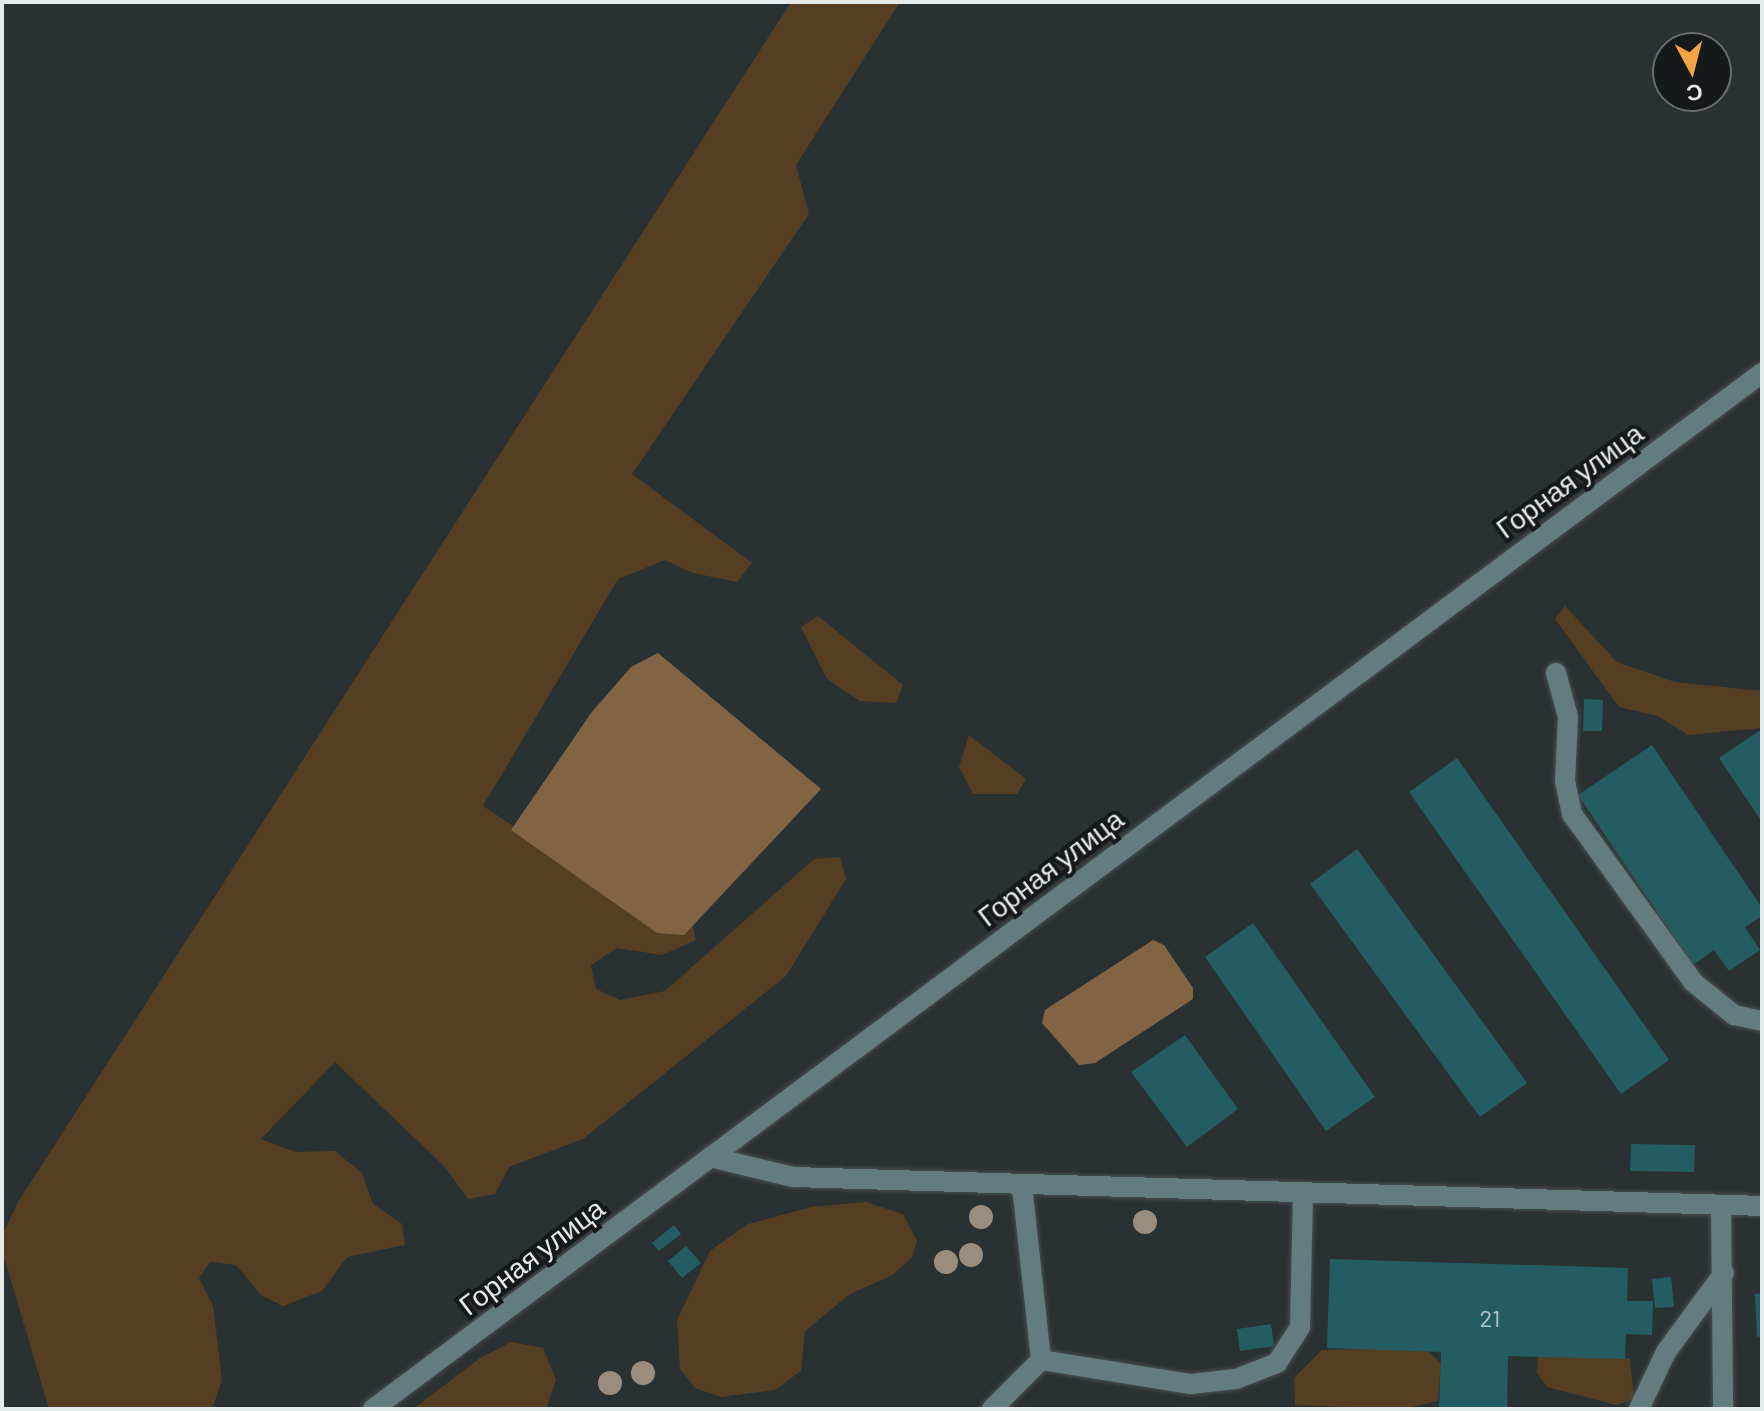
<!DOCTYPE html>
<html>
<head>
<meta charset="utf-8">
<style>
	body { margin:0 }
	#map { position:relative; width:1764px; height:1411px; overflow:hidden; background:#2a3132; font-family:Barlow,sans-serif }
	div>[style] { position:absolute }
	.green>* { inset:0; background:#563e23 }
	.water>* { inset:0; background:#826445 }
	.building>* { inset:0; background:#245d61 }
	.roads { filter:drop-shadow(0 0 2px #484f4f) drop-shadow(0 0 2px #484f4f) }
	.minor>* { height:20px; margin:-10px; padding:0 10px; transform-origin:10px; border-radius:10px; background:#657c7e }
	.trees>* { width:24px; height:24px; margin:-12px; border-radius:50%; background:#9b8d7d }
	span { translate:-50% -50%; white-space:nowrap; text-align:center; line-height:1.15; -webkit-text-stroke:8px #151919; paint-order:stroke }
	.number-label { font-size:24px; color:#b5c7c8 }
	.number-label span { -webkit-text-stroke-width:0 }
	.street-label { font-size:28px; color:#e5eaea }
	.frame { position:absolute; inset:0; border:4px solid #e5eaea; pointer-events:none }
	.north { position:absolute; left:1652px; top:32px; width:80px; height:80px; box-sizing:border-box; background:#151919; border:2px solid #686d6d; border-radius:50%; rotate:173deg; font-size:22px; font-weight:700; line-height:32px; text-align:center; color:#e5eaea }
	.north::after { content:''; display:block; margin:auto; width:28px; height:36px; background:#f4a444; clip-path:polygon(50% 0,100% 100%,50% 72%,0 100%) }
</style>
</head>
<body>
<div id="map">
	<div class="green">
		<div style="clip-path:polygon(791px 2px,900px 2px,796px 165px,809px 214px,632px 474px,752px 563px,737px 582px,693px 573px,665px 560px,618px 579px,483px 806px,585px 873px,692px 922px,696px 940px,662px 955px,617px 948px,591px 965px,596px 989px,620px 1000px,665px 991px,814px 859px,840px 857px,846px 879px,786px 976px,583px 1139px,509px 1167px,495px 1194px,468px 1199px,445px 1167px,335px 1062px,261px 1139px,295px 1152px,335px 1151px,362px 1173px,373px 1204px,402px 1224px,405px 1245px,347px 1257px,322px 1291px,283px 1306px,261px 1295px,236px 1265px,210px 1262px,199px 1278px,213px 1306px,222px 1380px,212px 1409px,49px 1409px,2px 1250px,2px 1236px,18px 1202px)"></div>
		<div style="clip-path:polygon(1565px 606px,1617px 662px,1675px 682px,1762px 691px,1762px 728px,1688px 735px,1658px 716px,1619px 707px,1555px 619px)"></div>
		<div style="clip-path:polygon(818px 616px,903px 685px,896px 703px,860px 701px,827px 679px,801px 627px)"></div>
		<div style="clip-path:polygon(969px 735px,1026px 779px,1017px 794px,973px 794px,959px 767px)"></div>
		<div style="clip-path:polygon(866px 1202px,903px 1214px,917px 1241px,912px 1257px,893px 1275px,850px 1294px,805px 1331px,801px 1371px,775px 1390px,721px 1397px,695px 1388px,680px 1369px,677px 1320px,710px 1251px,748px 1224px,811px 1207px)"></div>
		<div style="clip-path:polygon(511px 1342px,543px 1348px,556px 1380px,546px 1409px,413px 1409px,480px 1358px)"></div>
		<div style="clip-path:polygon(1557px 1346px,1630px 1359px,1634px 1399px,1616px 1405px,1547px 1387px,1537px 1373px,1538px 1357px)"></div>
		<div style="clip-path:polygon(1425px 1348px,1441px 1364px,1438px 1401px,1402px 1409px,1295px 1405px,1294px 1378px,1322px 1350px)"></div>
	</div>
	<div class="water">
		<div style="clip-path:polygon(658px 653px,821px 789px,684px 935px,657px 933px,511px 830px,591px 713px,631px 667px)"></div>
		<div style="clip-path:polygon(1153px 940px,1164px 945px,1193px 988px,1193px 999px,1095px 1063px,1079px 1065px,1042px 1023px,1045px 1010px)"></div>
	</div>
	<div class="building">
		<div style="clip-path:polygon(1584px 699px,1603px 700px,1602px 731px,1583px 731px)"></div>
		<div style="clip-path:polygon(1762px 729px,1762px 822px,1719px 758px)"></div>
		<div style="clip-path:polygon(1652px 745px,1762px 908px,1762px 916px,1745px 927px,1760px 950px,1729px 971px,1714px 950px,1693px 965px,1578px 795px)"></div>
		<div style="clip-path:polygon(1457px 758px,1669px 1060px,1621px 1094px,1409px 792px)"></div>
		<div style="clip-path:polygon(1357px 849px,1527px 1083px,1480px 1117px,1310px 884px)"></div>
		<div style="clip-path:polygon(1253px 923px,1375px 1097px,1326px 1131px,1205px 957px)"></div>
		<div style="clip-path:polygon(1185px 1035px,1238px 1109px,1187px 1147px,1131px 1072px)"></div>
		<div style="clip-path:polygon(1631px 1144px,1695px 1145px,1694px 1172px,1630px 1171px)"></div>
		<div style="clip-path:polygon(674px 1225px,681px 1234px,659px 1251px,652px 1243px)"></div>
		<div style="clip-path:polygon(686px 1246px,701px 1263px,682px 1278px,668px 1261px)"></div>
		<div style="clip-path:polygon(1330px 1259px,1628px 1268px,1627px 1301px,1653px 1301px,1652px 1335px,1626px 1334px,1625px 1359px,1508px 1356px,1507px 1409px,1439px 1409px,1441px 1352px,1327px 1348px)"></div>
		<div style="clip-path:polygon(1671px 1277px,1674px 1307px,1655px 1308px,1652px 1279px)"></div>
		<div style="clip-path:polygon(1762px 1293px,1762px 1336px,1757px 1337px,1755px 1294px)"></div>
		<div style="clip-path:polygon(1271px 1324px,1274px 1346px,1240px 1351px,1237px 1329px)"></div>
	</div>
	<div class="roads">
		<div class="minor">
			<div style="left:1556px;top:673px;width:46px;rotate:74.7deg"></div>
			<div style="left:1568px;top:717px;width:64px;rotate:92.7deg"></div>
			<div style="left:1565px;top:781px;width:34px;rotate:78deg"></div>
			<div style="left:1572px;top:814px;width:207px;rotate:54.2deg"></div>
			<div style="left:1693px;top:982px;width:53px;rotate:38.8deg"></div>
			<div style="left:1734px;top:1015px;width:29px;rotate:12deg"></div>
			<div style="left:710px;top:1157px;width:85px;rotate:13.5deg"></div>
			<div style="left:793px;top:1177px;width:969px;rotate:1.71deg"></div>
			<div style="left:1022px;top:1185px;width:176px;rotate:83.8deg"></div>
			<div style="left:1721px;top:1205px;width:204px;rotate:89.4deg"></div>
			<div style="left:373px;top:1409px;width:1733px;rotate:-36.72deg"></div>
			<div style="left:992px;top:1409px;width:69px;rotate:-45deg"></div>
			<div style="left:1041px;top:1360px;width:152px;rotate:9.1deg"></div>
			<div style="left:1191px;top:1384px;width:45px;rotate:-6.3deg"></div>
			<div style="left:1236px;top:1379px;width:44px;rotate:-21.3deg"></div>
			<div style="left:1277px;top:1363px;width:43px;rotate:-57.4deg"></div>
			<div style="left:1300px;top:1327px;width:134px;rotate:-88.7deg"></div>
			<div style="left:1639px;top:1409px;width:63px;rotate:-64.7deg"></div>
			<div style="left:1666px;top:1352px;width:98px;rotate:-53.7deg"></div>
		</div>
	</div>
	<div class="trees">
		<div style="left:981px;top:1217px"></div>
		<div style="left:1145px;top:1222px"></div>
		<div style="left:971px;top:1255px"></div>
		<div style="left:946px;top:1262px"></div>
		<div style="left:643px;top:1373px"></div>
		<div style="left:610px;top:1383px"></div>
	</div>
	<div class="number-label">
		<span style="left:1490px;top:1318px">21</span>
	</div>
	<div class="street-label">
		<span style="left:1569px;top:480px;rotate:-36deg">Горная улица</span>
		<span style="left:1050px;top:867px;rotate:-37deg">Горная улица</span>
		<span style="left:531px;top:1256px;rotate:-37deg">Горная улица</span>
	</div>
	<div class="frame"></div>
	<div class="north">С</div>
</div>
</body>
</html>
